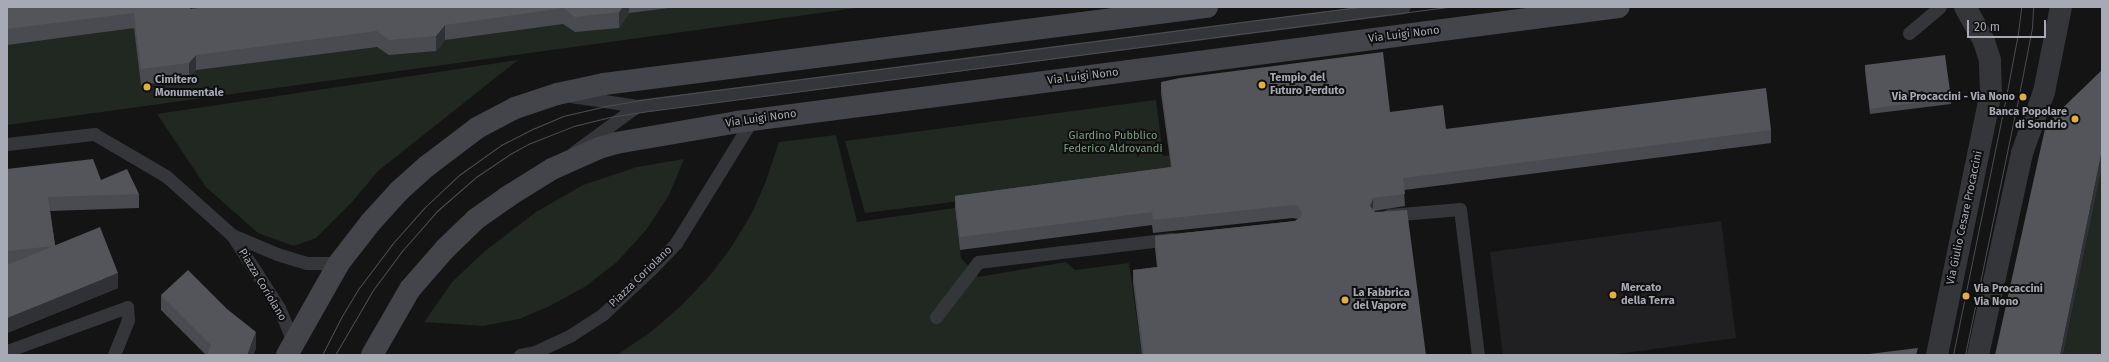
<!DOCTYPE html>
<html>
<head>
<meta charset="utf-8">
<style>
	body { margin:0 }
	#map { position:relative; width:2109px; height:362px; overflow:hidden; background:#141415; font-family:"Fira Sans",sans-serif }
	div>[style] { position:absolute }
	.built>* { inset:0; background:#202022 }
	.green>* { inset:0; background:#202821 }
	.service>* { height:13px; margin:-6.5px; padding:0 6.5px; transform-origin:6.5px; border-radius:6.5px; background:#35363a }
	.tertiary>* { height:22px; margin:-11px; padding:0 11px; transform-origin:11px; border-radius:11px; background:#35363a }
	.secondary>* { height:22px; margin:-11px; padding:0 11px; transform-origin:11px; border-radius:11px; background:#43454a }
	.tram>* { height:1px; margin:-0.5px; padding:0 0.5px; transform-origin:0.5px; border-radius:0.5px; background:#4c4e53 }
	.wall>* { inset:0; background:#4a4b50 }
	.shaded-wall>* { inset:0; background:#303134 }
	.building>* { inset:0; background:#54555a }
	.dots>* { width:11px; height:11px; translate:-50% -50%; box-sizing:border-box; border:2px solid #0f0f10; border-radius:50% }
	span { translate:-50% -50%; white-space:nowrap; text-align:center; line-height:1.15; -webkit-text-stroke:4px #0f0f10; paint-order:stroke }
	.street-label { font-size:11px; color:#a7aab4 }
	.poi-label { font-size:11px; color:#a7aab4; font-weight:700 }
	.left { translate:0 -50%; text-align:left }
	.right { translate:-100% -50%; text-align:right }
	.park-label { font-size:11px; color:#7f9e82 }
	.frame { position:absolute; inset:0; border:8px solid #a7aab4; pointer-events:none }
	.scale { position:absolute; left:1967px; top:20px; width:79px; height:18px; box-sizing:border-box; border:2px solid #a7aab4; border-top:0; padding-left:5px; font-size:12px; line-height:14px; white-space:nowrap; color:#a7aab4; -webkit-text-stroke:3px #0f0f10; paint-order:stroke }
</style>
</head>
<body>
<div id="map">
	<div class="built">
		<div style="clip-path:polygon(1721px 221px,1736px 338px,1610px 355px,1503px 355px,1490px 252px)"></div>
	</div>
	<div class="green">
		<div style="clip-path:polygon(7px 7px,863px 7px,7px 125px)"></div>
		<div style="clip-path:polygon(518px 60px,378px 171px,352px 202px,316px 238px,294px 246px,258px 233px,206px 187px,157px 114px)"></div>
		<div style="clip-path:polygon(1156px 100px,1163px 156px,1278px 142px,1280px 161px,865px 213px,845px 141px)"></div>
		<div style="clip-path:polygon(836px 135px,857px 222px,955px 208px,961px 258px,978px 277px,1066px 262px,1075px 270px,1129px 263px,1142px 355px,617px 355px,651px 332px,683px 304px,712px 273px,732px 246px,752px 213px,766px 181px,779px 142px)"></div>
		<div style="clip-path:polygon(684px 159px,669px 195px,646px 230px,617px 262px,586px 286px,550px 306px,519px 319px,483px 326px,424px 322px,453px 281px,485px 251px,536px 212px,583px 185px,637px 167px)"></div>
		<div style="clip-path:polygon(2102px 171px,2102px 355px,2063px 355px,2101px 172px)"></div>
	</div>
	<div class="service">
		<div style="left:1909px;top:33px;width:40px;rotate:-40deg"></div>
		<div style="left:571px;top:96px;width:67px;rotate:8.6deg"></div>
		<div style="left:637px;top:106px;width:773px;rotate:-7.35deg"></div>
		<div style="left:7px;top:144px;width:88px;rotate:-6.6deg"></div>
		<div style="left:94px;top:134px;width:83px;rotate:30.3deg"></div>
		<div style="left:166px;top:176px;width:89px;rotate:41.8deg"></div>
		<div style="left:232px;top:235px;width:87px;rotate:57.2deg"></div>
		<div style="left:279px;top:308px;width:36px;rotate:67deg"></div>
		<div style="left:574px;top:152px;width:78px;rotate:-36.1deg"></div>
		<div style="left:1389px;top:215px;width:71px;rotate:-4.8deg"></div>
		<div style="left:1460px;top:209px;width:147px;rotate:83deg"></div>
		<div style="left:232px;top:235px;width:49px;rotate:22.9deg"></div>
		<div style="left:277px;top:254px;width:31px;rotate:17deg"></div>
		<div style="left:307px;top:263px;width:32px"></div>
		<div style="left:936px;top:317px;width:69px;rotate:-52.6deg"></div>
		<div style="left:978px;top:262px;width:195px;rotate:-6.8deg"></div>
		<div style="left:7px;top:351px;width:128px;rotate:-20.1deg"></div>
		<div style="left:127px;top:307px;width:13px;rotate:86deg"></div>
		<div style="left:128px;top:320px;width:38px;rotate:112deg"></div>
		<div style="left:520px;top:355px;width:15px;rotate:-11deg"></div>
		<div style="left:535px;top:352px;width:40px;rotate:-25deg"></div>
		<div style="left:571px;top:335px;width:37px;rotate:-33deg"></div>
		<div style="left:602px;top:315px;width:69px;rotate:-43.2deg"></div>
		<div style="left:652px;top:268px;width:35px;rotate:-46deg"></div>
		<div style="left:676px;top:243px;width:145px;rotate:-58.3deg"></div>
	</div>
	<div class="tertiary">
		<div style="left:1937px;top:355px;width:268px;rotate:-78.4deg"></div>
		<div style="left:1991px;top:93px;width:33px;rotate:-92deg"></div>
		<div style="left:1990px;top:60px;width:20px;rotate:-108deg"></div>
		<div style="left:1984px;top:41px;width:39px;rotate:-119deg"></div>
		<div style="left:1978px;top:355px;width:207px;rotate:-77.7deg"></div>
		<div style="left:2022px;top:153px;width:65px;rotate:-70.2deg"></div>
		<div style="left:2044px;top:92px;width:87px;rotate:-78.7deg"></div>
	</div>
	<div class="secondary">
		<div style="left:287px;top:355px;width:106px;rotate:-60.5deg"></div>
		<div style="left:339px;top:263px;width:51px;rotate:-52.2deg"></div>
		<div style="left:370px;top:223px;width:43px;rotate:-47.8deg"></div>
		<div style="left:399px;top:191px;width:38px;rotate:-42deg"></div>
		<div style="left:427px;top:166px;width:63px;rotate:-37.2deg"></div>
		<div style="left:477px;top:128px;width:43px;rotate:-27.8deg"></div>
		<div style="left:515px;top:108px;width:44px;rotate:-18.4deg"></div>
		<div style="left:557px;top:94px;width:48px;rotate:-12deg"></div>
		<div style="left:604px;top:84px;width:608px;rotate:-7.28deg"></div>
		<div style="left:372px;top:355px;width:76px;rotate:-60.1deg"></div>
		<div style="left:410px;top:289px;width:53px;rotate:-48.8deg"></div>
		<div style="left:445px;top:249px;width:43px;rotate:-44.1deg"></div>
		<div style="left:476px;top:219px;width:38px;rotate:-35deg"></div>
		<div style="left:507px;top:197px;width:53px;rotate:-31.9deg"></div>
		<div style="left:552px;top:169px;width:51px;rotate:-24.1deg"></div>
		<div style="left:599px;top:148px;width:18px;rotate:-16deg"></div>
		<div style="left:616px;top:143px;width:123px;rotate:-9.8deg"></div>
		<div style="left:737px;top:122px;width:889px;rotate:-7.43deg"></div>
	</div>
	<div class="tram">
		<div style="left:322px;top:355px;width:44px;rotate:-62.9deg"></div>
		<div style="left:342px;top:316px;width:33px;rotate:-59deg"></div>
		<div style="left:359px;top:288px;width:56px;rotate:-52.9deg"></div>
		<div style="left:393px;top:243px;width:48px;rotate:-48.4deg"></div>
		<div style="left:425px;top:207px;width:47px;rotate:-43.3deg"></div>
		<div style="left:459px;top:175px;width:52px;rotate:-35.5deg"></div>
		<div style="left:501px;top:145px;width:38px;rotate:-27deg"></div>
		<div style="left:535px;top:128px;width:30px;rotate:-23deg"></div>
		<div style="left:563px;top:116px;width:39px;rotate:-13deg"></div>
		<div style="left:601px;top:107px;width:40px;rotate:-10deg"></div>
		<div style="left:640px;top:100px;width:725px;rotate:-7.37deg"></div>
		<div style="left:335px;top:355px;width:75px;rotate:-59.7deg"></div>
		<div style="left:373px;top:290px;width:49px;rotate:-53.4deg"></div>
		<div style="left:402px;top:251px;width:53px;rotate:-48.8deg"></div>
		<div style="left:437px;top:211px;width:52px;rotate:-41.1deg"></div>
		<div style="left:476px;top:177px;width:41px;rotate:-34.1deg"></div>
		<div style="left:510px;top:154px;width:21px;rotate:-29deg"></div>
		<div style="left:528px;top:144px;width:49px;rotate:-21.4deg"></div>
		<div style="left:574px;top:126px;width:37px;rotate:-14deg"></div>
		<div style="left:610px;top:117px;width:39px;rotate:-9deg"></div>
		<div style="left:649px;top:111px;width:805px;rotate:-7.43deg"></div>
		<div style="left:1953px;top:355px;width:258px;rotate:-78.4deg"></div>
		<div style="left:2005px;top:102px;width:70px;rotate:-79.3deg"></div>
		<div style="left:2018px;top:33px;width:26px;rotate:-83deg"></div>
		<div style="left:1965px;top:355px;width:255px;rotate:-78.3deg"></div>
		<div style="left:2017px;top:105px;width:78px;rotate:-79deg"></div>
		<div style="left:2032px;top:28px;width:21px;rotate:-87deg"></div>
	</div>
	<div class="wall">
		<div style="clip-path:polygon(7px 7px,190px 9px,209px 7px,677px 7px,629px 13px,619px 28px,575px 32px,563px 24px,445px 40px,436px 51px,389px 55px,377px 47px,196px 70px,189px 79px,141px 85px,134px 28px,7px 45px)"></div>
		<div style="clip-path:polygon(1865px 65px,1951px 98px,1951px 104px,1870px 114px,1865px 71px)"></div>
		<div style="clip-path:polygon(1161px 82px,1390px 112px,1446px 129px,1771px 130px,1771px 143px,1404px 190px,1405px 206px,1374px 211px,1426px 355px,1142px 355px,1133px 283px,1133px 270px,1157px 267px,1155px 249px,1155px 236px,1295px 221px,1298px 219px,1293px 218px,1153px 233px,1152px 225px,960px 250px,955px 208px,955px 196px,1171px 167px,1161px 94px)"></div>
		<div style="clip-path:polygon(7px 169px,101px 180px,139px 194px,139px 208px,50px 211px,55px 245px,118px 288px,7px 333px)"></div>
		<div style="clip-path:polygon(161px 295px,256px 348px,253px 355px,206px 355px,161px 310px)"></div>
	</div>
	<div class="shaded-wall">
		<div style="clip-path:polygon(623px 7px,629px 7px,629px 13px,619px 28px,619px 12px)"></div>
		<div style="clip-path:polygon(445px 25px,445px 40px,436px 51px,436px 36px)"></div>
		<div style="clip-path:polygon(196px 55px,196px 70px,189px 79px,189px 63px)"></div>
		<div style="clip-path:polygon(2102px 154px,2102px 171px,2101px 172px,2063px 355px,2060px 355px,2101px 155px)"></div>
		<div style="clip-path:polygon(1373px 198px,1373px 211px,1370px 206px)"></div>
		<div style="clip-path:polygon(118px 273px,118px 288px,7px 333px,7px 318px)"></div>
		<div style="clip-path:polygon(256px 332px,256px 348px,253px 355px,247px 355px)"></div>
	</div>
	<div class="building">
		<div style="clip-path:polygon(7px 7px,190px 7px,190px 9px,209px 7px,623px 7px,619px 12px,575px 17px,563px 8px,445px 25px,436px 36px,389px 40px,377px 31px,196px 55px,189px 63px,141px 69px,134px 13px,7px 29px)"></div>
		<div style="clip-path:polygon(1383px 52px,1390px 112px,1443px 105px,1446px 129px,1766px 88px,1771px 130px,1403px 178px,1405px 194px,1373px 198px,1370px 206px,1375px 212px,1407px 210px,1426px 355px,1144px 355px,1133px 270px,1158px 267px,1155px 236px,1295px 221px,1301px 217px,1302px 212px,1298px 206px,1293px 205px,1153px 220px,1152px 212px,960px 237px,955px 196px,1172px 167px,1161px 82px,1180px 78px)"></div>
		<div style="clip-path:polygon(1945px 55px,1951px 98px,1870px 109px,1865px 65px)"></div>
		<div style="clip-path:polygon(2102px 70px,2102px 154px,2101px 155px,2060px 355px,1995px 355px,2046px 124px)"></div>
		<div style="clip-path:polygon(93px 159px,101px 180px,127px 169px,139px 194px,48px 197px,55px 245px,54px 246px,7px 251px,7px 169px)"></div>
		<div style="clip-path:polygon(100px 227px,118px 273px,7px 318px,7px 265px)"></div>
		<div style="clip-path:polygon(188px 270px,227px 309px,256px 332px,247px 355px,207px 355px,211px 345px,161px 295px)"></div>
		<div style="clip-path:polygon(1918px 348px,1916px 355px,1861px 355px)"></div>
	</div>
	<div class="dots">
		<div style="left:1262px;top:85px;background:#e1af40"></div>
		<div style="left:147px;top:87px;background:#e1af40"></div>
		<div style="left:2023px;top:97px;background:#e1af40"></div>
		<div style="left:2075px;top:119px;background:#e1af40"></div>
		<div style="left:1613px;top:295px;background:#e1af40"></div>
		<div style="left:1966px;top:296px;background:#e1af40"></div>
		<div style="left:1345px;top:300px;background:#e1af40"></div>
	</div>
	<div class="street-label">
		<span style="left:1404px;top:35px;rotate:-7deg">Via Luigi Nono</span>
		<span style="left:1083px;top:77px;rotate:-7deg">Via Luigi Nono</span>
		<span style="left:761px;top:119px;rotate:-8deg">Via Luigi Nono</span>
		<span style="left:1965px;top:218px;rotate:-78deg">Via Giulio Cesare Procaccini</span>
		<span style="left:641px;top:277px;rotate:-44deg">Piazza Coriolano</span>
		<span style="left:262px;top:285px;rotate:59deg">Piazza Coriolano</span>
	</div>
	<div class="poi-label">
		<span class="left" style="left:1270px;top:85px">Tempio del<br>Futuro Perduto</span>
		<span class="left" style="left:155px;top:87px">Cimitero<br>Monumentale</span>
		<span class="right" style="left:2015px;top:97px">Via Procaccini - Via Nono</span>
		<span class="right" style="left:2067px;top:119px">Banca Popolare<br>di Sondrio</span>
		<span class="left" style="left:1621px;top:295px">Mercato<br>della Terra</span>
		<span class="left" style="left:1974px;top:296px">Via Procaccini<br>Via Nono</span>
		<span class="left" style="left:1353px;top:300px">La Fabbrica<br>del Vapore</span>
	</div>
	<div class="park-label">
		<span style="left:1113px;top:143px">Giardino Pubblico<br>Federico Aldrovandi</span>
	</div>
	<div class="frame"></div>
	<div class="scale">20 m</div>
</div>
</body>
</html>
